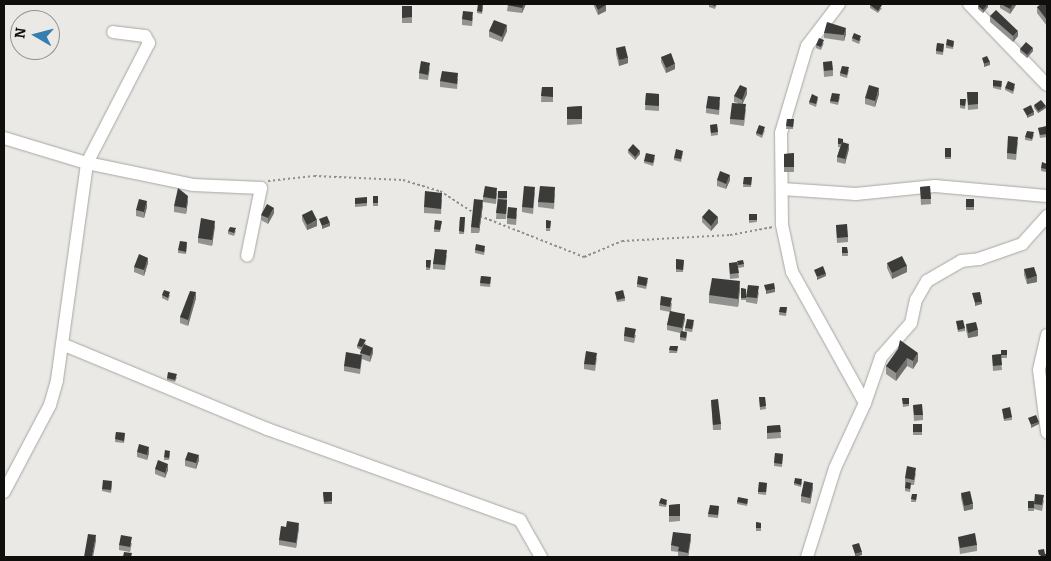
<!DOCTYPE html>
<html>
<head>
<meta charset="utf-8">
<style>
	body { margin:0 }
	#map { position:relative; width:1051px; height:561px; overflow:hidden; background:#eae9e5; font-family:Bitter,serif }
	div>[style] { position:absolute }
	.path>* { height:2px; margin-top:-1px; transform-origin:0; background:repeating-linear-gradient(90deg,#8f8e8b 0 2.5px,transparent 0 5px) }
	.roads { filter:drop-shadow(0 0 1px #a7a6a2) drop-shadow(0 0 1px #a7a6a2) }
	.minor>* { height:12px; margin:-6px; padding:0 6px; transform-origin:6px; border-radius:6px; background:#fff }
	.wall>* { inset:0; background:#92928f }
	.shaded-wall>* { inset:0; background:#70706d }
	.building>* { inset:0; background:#3b3c39 }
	span { translate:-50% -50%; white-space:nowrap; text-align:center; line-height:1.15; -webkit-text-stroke:5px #eae9e5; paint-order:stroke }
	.frame { position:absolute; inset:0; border:5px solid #100f0e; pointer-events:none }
	.north { position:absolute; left:10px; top:10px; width:50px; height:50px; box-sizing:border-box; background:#eae9e5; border:1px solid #93928f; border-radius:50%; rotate:278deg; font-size:14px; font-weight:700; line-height:20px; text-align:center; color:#100f0e }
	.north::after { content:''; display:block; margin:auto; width:18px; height:22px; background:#367eb2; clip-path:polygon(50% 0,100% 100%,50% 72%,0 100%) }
</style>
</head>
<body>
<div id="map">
	<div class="path">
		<div style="left:268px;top:181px;width:46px;rotate:-6.2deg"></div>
		<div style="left:314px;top:176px;width:89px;rotate:2.6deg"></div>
		<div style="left:403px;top:180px;width:39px;rotate:17deg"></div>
		<div style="left:440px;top:191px;width:40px;rotate:32.9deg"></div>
		<div style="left:480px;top:216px;width:112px;rotate:21.5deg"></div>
		<div style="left:584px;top:257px;width:41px;rotate:-22.8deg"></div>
		<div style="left:622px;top:241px;width:108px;rotate:-3.2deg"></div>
		<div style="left:730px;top:235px;width:44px;rotate:-10.5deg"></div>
	</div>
	<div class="roads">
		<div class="minor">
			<div style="left:969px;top:4px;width:112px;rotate:46.1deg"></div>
			<div style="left:4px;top:138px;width:87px;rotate:16.8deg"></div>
			<div style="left:87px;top:163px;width:108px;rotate:11.7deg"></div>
			<div style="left:193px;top:185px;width:68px;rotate:2.5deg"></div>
			<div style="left:261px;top:188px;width:69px;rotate:101.6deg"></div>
			<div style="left:782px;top:189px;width:74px;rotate:3.9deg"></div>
			<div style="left:856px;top:194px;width:79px;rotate:-5.8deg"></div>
			<div style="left:935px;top:186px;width:112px;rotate:5.1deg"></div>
			<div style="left:1047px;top:335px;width:36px;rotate:103deg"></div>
			<div style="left:1039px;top:370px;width:63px;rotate:82.6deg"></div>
			<div style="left:62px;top:344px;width:222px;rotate:22.5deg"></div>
			<div style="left:267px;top:429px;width:269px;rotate:19.8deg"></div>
			<div style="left:520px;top:520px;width:43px;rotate:60.4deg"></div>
			<div style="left:865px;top:403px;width:49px;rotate:-70.8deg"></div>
			<div style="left:881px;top:357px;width:45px;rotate:-48.6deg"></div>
			<div style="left:911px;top:323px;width:24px;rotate:-78deg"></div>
			<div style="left:916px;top:300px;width:22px;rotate:-60deg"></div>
			<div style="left:927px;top:281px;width:39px;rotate:-30deg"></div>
			<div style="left:961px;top:261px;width:18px;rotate:-6deg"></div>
			<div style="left:979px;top:259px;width:46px;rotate:-19.2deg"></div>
			<div style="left:1022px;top:244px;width:38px;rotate:-48deg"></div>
			<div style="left:4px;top:492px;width:98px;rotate:-62.1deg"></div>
			<div style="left:50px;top:405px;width:26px;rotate:-74deg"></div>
			<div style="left:57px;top:380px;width:219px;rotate:-82.1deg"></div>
			<div style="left:87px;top:163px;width:135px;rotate:-62.7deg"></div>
			<div style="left:149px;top:43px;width:8px;rotate:-120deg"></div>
			<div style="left:145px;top:36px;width:32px;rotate:-173deg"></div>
			<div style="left:807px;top:557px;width:93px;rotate:-72.5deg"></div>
			<div style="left:835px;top:468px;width:72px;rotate:-65.2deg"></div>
			<div style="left:865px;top:403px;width:150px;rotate:-119.1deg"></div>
			<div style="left:792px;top:272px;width:48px;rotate:-102deg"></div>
			<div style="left:782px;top:225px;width:92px;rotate:-90.6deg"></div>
			<div style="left:781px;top:133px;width:91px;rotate:-73.4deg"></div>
			<div style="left:807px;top:46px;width:53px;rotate:-52.7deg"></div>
		</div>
	</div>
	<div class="wall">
		<div style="clip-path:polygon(508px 4px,526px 4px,522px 13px,507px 11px)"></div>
		<div style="clip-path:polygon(593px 4px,605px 4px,606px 11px,598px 15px)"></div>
		<div style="clip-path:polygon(709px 4px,717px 4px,715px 9px,709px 7px)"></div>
		<div style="clip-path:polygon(1000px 4px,1016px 4px,1016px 5px,1010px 14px,1000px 8px)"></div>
		<div style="clip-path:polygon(1047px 4px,1047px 26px,1037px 13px,1037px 7px)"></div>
		<div style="clip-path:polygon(870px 5px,882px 8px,878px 13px,870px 8px)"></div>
		<div style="clip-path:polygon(402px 6px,412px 6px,412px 23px,402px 23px)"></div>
		<div style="clip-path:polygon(978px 6px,988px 7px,983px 13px,978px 9px)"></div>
		<div style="clip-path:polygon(483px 7px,482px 14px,477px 13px,477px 11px)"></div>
		<div style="clip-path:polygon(990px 16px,1018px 36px,1013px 42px,990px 22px)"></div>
		<div style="clip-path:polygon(473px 17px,472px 26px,462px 25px,462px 19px)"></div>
		<div style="clip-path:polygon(489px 31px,507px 31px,502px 42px,489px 37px)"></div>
		<div style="clip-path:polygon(824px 33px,846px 34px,844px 41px,824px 38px)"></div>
		<div style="clip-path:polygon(852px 38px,861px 39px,859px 44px,852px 41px)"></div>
		<div style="clip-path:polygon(824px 43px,821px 50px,816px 48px,816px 45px)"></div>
		<div style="clip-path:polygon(937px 43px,944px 44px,943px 55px,936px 54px)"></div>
		<div style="clip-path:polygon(954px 43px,953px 49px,946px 48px,946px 45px)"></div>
		<div style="clip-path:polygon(616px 48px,628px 63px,619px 66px,616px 54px)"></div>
		<div style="clip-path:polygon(1020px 49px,1033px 51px,1027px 58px,1020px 52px)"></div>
		<div style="clip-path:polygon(661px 57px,675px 69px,666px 73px,661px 62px)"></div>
		<div style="clip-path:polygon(823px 62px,833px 70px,833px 76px,824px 77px)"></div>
		<div style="clip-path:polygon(430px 68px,428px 80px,419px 79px,419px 73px)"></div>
		<div style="clip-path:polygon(849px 70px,847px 78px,840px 76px,840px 73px)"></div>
		<div style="clip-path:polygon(458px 79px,457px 89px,440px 87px,440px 81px)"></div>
		<div style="clip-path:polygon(993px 80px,1002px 84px,1001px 90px,993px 88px)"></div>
		<div style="clip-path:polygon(542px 87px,553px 87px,553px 102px,541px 102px)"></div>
		<div style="clip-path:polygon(1015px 87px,1013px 94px,1005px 90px,1005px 88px)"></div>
		<div style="clip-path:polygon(967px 92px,978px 92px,978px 109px,968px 110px)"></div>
		<div style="clip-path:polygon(646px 93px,659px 94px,659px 111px,645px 110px)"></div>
		<div style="clip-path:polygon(747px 94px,742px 104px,746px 110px,744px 126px,730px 124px,730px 119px,738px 103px,734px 102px,734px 96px)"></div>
		<div style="clip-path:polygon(879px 94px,875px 107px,865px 104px,865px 98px)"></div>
		<div style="clip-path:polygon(840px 97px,838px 105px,830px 103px,830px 101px)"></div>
		<div style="clip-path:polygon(818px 99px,816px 107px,809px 104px,809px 102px)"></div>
		<div style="clip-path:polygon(960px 99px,966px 99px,965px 109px,960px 108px)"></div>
		<div style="clip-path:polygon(720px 103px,719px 115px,706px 113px,706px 108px)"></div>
		<div style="clip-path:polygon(1034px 105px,1046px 108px,1038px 113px,1034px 108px)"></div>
		<div style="clip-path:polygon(582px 106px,582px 124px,567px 125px,567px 107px)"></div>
		<div style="clip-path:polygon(787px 119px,794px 119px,793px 129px,786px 129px)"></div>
		<div style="clip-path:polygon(717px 124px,718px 135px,711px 136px,710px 125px)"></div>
		<div style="clip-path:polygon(1047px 126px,1047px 137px,1040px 138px,1038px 128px)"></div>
		<div style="clip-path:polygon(765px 130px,762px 138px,756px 135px,756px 133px)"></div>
		<div style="clip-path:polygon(1034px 135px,1032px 141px,1025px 140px,1025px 137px)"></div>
		<div style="clip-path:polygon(838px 138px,843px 142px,849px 149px,845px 164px,837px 162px,837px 157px,840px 147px,838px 147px)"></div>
		<div style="clip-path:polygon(1018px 142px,1016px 160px,1007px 159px,1007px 153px)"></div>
		<div style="clip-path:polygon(945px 148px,951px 148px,951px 159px,945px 159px)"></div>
		<div style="clip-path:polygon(628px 150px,640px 154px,635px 160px,628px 153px)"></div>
		<div style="clip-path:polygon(683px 153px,681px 162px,674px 160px,674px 158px)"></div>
		<div style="clip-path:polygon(794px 153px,794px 172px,784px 172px,784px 154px)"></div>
		<div style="clip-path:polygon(655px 158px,653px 166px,644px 163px,644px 161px)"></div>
		<div style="clip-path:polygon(1047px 166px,1046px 172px,1041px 171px,1041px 168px)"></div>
		<div style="clip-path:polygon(744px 177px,752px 177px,751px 187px,743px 187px)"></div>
		<div style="clip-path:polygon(717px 180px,730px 180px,726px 189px,717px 186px)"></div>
		<div style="clip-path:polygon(930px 186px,931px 204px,921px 205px,920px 187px)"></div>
		<div style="clip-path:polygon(498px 191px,507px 191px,507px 206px,506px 219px,496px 219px)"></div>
		<div style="clip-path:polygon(535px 192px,533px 214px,522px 212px,522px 207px)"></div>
		<div style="clip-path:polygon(497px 193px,496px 204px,483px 202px,483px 197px)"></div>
		<div style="clip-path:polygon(555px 193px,554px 209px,538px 207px,538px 202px)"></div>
		<div style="clip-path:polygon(373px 196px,378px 196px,378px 206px,373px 206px)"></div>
		<div style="clip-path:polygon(355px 198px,367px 203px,367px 206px,355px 207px)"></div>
		<div style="clip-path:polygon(442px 199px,441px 214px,424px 213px,424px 207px)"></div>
		<div style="clip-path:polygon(966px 199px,974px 199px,974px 210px,966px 210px)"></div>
		<div style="clip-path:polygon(188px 201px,186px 214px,174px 212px,174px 206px)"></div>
		<div style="clip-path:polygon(483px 205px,479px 233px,471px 233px,471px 227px)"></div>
		<div style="clip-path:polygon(147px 207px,144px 218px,136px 216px,136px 210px)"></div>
		<div style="clip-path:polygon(274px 213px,268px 224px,261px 220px,261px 215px)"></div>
		<div style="clip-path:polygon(517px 214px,516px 225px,507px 224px,507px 218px)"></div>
		<div style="clip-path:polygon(749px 214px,757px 214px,757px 222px,749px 223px)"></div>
		<div style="clip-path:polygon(302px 215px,317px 226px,307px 230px,302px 220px)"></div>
		<div style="clip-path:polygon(460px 217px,465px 217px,464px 234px,459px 234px)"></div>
		<div style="clip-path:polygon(702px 217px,718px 223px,711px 231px,702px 222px)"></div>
		<div style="clip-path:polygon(546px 220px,551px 221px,550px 231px,546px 231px)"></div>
		<div style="clip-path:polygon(442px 221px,440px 232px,434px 232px,434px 229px)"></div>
		<div style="clip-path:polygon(836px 225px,848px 237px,848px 242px,837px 243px)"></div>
		<div style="clip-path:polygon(215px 226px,212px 246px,198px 243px,198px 238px)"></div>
		<div style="clip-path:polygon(228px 231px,236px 231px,234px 236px,228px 234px)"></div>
		<div style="clip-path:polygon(187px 245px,186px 254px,178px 253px,178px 250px)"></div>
		<div style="clip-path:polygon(842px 247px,847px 247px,848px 256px,842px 256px)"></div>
		<div style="clip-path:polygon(485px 249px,484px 255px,475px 253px,475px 250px)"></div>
		<div style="clip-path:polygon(447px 255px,445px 270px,433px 269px,433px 264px)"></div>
		<div style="clip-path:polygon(676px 259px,684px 260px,683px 272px,676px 272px)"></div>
		<div style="clip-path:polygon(426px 260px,431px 260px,430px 270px,426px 270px)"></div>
		<div style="clip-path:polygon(148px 263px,144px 276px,134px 272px,134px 267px)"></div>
		<div style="clip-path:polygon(729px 263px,744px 264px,744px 267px,738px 268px,739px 278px,730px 279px)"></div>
		<div style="clip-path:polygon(887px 263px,907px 272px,892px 279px,887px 268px)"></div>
		<div style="clip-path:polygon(1024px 269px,1037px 282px,1027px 284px,1024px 275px)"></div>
		<div style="clip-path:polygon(481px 276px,491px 277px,490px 287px,480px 286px)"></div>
		<div style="clip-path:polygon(648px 281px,646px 289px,637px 287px,637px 284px)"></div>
		<div style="clip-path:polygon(741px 288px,746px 289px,746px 300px,741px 300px)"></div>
		<div style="clip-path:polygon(740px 289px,738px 307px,709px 303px,709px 295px)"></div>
		<div style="clip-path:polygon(615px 292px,625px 298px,625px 301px,617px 302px)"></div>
		<div style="clip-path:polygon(759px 292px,757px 304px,746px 302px,746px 297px)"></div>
		<div style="clip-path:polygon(162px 295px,170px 295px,168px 301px,162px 298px)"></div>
		<div style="clip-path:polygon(196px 298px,188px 326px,180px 323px,180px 317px)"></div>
		<div style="clip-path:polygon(672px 303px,671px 311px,685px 319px,682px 331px,687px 334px,686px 341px,680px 340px,680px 333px,667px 330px,667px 325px,670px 312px,660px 310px,660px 305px)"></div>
		<div style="clip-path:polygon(780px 307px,787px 307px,786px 316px,779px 315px)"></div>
		<div style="clip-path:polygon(956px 321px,965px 328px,965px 331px,958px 332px)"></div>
		<div style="clip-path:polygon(694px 323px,692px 332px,685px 331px,685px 328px)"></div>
		<div style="clip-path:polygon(966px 324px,978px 336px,968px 338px,966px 330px)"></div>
		<div style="clip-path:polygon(636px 335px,634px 343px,624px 341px,624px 336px)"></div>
		<div style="clip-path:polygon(366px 343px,365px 345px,373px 353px,370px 362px,362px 359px,360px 374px,344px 371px,344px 366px,360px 355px,361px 350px,357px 348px,357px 346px)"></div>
		<div style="clip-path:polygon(670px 346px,678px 346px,677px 353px,669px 353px)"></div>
		<div style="clip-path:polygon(898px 349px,918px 361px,913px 369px,907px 366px,896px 381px,886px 374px,886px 366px)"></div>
		<div style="clip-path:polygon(1007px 350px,1007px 358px,1001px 358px,1002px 370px,993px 371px,992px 355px,1001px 354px)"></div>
		<div style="clip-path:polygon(597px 358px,595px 371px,584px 369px,584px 364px)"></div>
		<div style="clip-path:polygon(177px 377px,175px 382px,167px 380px,167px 378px)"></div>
		<div style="clip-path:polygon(759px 397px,765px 397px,766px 409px,760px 410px)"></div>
		<div style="clip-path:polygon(902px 398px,909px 398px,909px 406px,903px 407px)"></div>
		<div style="clip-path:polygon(711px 400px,721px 424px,721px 430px,713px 430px)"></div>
		<div style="clip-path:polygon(913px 405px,923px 415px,923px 420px,914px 421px)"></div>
		<div style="clip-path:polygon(1002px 409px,1012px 417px,1012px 420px,1004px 421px)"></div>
		<div style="clip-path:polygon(913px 424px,922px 424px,922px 435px,913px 435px)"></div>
		<div style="clip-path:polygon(780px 425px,781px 438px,767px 439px,767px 426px)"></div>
		<div style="clip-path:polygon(116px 432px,125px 433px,124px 443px,115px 442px)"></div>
		<div style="clip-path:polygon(137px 452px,149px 453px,147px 460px,137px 457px)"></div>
		<div style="clip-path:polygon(775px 453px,783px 454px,782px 467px,774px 466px)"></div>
		<div style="clip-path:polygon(170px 454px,169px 460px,164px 460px,164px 457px)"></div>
		<div style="clip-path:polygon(185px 460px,199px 460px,196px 469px,185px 466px)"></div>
		<div style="clip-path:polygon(155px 469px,168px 470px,165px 478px,155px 474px)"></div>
		<div style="clip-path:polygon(916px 473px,914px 485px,911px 485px,910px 492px,905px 491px,905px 478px)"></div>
		<div style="clip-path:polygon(759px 482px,767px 483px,766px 495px,758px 494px)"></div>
		<div style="clip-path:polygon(802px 482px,801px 487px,794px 485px,794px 483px)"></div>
		<div style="clip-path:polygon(112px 484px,111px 493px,102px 491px,102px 489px)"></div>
		<div style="clip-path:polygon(813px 488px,810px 504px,801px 502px,801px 496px)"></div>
		<div style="clip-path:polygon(323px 492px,332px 492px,332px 504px,324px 504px)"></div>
		<div style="clip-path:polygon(961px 493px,973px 509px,964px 511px,961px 498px)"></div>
		<div style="clip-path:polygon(912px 494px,917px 494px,916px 502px,911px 502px)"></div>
		<div style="clip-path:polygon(1044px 500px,1042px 511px,1034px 509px,1034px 504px)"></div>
		<div style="clip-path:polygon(748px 501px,747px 506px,737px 504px,737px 502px)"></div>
		<div style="clip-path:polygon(1028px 501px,1034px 501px,1034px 511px,1028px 511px)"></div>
		<div style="clip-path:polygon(659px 503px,667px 503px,666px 507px,659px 506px)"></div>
		<div style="clip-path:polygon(680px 504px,680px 521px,669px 522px,669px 505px)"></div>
		<div style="clip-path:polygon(719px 506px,718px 518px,708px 517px,708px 514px)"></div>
		<div style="clip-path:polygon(756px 522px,761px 523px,761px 531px,756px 531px)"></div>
		<div style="clip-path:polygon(299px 528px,296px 548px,279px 545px,279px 540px)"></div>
		<div style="clip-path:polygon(958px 537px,977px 545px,977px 551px,960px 554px)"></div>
		<div style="clip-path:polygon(691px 539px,688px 557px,678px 557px,678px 552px,671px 551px,671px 545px)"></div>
		<div style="clip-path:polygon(132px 543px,130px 552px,119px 550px,119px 545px)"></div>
	</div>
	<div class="shaded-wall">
		<div style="clip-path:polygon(524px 4px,526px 4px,522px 13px,522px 8px)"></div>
		<div style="clip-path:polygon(988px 4px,988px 7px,983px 13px,983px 10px)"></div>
		<div style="clip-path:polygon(1013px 4px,1016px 4px,1016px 5px,1010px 14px,1010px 9px)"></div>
		<div style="clip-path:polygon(606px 5px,606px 11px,598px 15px,598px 10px)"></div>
		<div style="clip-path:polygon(507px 25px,507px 31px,502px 42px,502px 37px)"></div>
		<div style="clip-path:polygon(846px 28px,846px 34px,844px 41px,844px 35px)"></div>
		<div style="clip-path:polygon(1018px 31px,1018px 36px,1013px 42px,1013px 36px)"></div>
		<div style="clip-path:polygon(1033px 48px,1033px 51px,1027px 58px,1027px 55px)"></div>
		<div style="clip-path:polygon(628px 58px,628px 63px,619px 66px,619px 60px)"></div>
		<div style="clip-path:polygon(990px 62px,990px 65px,984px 67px,984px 64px)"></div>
		<div style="clip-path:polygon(675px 64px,675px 69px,666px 73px,666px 68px)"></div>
		<div style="clip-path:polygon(747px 88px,747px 94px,742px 105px,742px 100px)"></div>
		<div style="clip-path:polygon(879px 88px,879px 94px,875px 107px,875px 101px)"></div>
		<div style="clip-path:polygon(1046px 106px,1046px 108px,1038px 113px,1038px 111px)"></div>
		<div style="clip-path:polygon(1034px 112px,1034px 115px,1027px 118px,1027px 116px)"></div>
		<div style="clip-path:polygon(849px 144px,849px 149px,845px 164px,845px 159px)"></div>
		<div style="clip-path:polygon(640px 151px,640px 154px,635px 160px,635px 157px)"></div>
		<div style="clip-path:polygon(730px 175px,730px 180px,726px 189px,726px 184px)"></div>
		<div style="clip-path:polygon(188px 196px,188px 201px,186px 214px,186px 208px)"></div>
		<div style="clip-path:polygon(483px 200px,483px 205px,479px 233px,479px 228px)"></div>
		<div style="clip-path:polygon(147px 201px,147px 207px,144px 218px,144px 212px)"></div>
		<div style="clip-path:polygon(274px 208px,274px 213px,268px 224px,268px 218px)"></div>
		<div style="clip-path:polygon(718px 217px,718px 223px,711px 231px,711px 226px)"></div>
		<div style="clip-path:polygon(317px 220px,317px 226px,307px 230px,307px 225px)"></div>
		<div style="clip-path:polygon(215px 221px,215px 226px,212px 246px,212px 240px)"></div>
		<div style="clip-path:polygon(330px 223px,330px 226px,322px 229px,322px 226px)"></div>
		<div style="clip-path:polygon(148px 258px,148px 263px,144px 276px,144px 270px)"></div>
		<div style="clip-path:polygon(907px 266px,907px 272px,892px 279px,892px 273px)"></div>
		<div style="clip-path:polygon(826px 274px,826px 276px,817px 280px,817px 277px)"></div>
		<div style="clip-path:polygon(1037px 276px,1037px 282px,1027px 284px,1027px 279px)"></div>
		<div style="clip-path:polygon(740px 281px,740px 289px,738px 307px,738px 299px)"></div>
		<div style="clip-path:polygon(775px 289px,775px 292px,766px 294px,766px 291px)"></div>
		<div style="clip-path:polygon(196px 292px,196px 298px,188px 326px,188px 320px)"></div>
		<div style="clip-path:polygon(982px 302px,982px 304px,975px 306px,975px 303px)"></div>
		<div style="clip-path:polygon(685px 314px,685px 319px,682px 333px,682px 328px)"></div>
		<div style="clip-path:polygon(978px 330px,978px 336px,968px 338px,968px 333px)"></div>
		<div style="clip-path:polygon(373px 348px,373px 353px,370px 362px,370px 356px)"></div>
		<div style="clip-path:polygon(918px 353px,918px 361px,913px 369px,913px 361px)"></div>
		<div style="clip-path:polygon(907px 358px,907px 366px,896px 381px,896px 373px)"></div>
		<div style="clip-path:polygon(1039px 422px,1039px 424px,1031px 428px,1031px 425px)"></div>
		<div style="clip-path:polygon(149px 447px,149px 453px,147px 460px,147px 455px)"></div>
		<div style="clip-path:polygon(199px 455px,199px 460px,196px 469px,196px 463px)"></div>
		<div style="clip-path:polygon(168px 464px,168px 470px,165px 478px,165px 473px)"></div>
		<div style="clip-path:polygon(813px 483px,813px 488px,810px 504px,810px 498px)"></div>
		<div style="clip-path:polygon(973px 504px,973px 509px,964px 511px,964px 506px)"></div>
		<div style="clip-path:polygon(299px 523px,299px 528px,296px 548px,296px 543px)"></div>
		<div style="clip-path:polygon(691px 534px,691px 539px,688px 557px,688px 553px)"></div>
		<div style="clip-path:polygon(96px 535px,96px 541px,93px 557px,92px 557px)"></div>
		<div style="clip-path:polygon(862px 552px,862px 555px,855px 557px,855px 554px)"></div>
	</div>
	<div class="building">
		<div style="clip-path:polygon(478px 4px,483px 4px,482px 12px,477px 11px)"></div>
		<div style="clip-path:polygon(508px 4px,524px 4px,522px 8px,507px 5px)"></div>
		<div style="clip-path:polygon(595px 4px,605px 4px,606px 5px,598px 10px)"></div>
		<div style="clip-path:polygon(709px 4px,716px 4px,715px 6px)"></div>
		<div style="clip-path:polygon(871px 4px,880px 4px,882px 5px,878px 11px,870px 5px)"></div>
		<div style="clip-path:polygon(980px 4px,988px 4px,983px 10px,978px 6px)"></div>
		<div style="clip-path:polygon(1001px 4px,1013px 4px,1010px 9px)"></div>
		<div style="clip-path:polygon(1041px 4px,1047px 4px,1047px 20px,1037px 7px)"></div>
		<div style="clip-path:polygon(402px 6px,412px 6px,412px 17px,402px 18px)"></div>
		<div style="clip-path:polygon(996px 10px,1018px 31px,1013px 36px,990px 16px)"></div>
		<div style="clip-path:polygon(463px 11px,473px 12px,472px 21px,462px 19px)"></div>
		<div style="clip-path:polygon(494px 20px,507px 25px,502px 37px,489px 31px)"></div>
		<div style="clip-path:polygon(827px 22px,846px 28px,844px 35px,824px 33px)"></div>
		<div style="clip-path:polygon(854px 33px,861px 36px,859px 41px,852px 38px)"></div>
		<div style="clip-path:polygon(819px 38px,824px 40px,821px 47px,816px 45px)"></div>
		<div style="clip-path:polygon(947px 39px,954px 41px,953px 47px,946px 45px)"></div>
		<div style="clip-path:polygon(1026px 42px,1033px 48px,1027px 55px,1020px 49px)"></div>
		<div style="clip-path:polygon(937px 43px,944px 44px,943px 52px,936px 51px)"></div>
		<div style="clip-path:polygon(625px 46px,628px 58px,619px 60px,616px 48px)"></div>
		<div style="clip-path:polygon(671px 53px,675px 64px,666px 68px,661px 57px)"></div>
		<div style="clip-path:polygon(987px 56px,990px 62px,984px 64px,982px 58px)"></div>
		<div style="clip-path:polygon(421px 61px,430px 63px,428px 75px,419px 73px)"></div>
		<div style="clip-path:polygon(832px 61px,833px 70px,824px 71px,823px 62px)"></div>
		<div style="clip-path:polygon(842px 66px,849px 67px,847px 75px,840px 73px)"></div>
		<div style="clip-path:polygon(442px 71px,458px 73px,457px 84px,440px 81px)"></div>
		<div style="clip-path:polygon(993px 80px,1002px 81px,1001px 87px,993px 86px)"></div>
		<div style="clip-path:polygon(1008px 81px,1015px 84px,1013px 91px,1005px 88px)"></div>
		<div style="clip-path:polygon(740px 85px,747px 88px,742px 100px,734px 96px)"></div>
		<div style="clip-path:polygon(869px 85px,879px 88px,875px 101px,865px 98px)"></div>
		<div style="clip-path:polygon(542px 87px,553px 87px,553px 97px,541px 96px)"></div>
		<div style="clip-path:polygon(967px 92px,978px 92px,978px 104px,968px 105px)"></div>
		<div style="clip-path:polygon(646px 93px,659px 94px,659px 106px,645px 105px)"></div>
		<div style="clip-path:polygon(832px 93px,840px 94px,838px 102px,830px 101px)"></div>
		<div style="clip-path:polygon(812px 94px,818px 97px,816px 104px,809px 102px)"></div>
		<div style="clip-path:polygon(708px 96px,720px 97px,719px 110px,706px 108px)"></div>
		<div style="clip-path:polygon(960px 99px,966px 99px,965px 106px,960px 105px)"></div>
		<div style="clip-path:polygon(1041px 100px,1046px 106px,1038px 111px,1034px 105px)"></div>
		<div style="clip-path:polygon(732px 103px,746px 104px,744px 120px,730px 119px)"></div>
		<div style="clip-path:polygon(1031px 105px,1034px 112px,1027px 116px,1023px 109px)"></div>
		<div style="clip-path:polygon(582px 106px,582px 119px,567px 119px,567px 107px)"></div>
		<div style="clip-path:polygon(787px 119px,794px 119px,793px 127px,786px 126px)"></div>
		<div style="clip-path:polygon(717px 124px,718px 132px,711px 133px,710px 125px)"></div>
		<div style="clip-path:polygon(759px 125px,765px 127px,762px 135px,756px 133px)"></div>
		<div style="clip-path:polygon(1047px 126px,1047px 134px,1040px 135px,1038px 128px)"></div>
		<div style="clip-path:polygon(1027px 131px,1034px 132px,1032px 139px,1025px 137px)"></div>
		<div style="clip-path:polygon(1008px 136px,1018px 137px,1016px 154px,1007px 153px)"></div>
		<div style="clip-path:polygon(838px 138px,843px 139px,843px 142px,842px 142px,841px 144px,838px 144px)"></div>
		<div style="clip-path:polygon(842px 142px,849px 144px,845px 159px,837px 157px)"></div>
		<div style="clip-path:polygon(633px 144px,640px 151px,635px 157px,628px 150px)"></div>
		<div style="clip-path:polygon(945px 148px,951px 148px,951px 157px,945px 157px)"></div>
		<div style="clip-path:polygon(676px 149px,683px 151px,681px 159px,674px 158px)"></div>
		<div style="clip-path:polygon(646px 153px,655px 155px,653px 163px,644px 161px)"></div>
		<div style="clip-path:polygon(794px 153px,794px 167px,784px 167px,784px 154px)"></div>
		<div style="clip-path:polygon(1042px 162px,1047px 164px,1046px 169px,1041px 168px)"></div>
		<div style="clip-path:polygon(720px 171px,730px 175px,726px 184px,717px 180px)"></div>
		<div style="clip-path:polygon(744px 177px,752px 177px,751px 185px,743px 184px)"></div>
		<div style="clip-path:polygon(485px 186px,497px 188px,496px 199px,483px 197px)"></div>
		<div style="clip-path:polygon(524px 186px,535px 187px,533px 208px,522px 207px)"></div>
		<div style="clip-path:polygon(540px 186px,555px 187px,554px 203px,538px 202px)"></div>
		<div style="clip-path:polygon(930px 186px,931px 199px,921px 199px,920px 187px)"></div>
		<div style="clip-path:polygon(178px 188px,188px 196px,186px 208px,174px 206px)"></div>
		<div style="clip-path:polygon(425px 191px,442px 193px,441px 209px,424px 207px)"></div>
		<div style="clip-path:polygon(498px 191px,507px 191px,507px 198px,498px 198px)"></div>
		<div style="clip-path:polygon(373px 196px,378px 196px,378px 203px,373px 203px)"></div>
		<div style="clip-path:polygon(367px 197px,367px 203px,355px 204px,355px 198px)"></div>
		<div style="clip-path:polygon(139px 199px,147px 201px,144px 212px,136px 210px)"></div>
		<div style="clip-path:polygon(474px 199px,483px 200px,479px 228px,471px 227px)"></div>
		<div style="clip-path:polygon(498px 199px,507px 200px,506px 214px,496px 213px)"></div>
		<div style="clip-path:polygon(966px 199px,974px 199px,974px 207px,966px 207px)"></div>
		<div style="clip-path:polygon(267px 204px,274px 208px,268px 218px,261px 215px)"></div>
		<div style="clip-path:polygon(508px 207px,517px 208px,516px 219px,507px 218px)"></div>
		<div style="clip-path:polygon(709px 209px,718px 217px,711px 226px,702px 217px)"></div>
		<div style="clip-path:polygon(312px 210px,317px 220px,307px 225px,302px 215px)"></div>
		<div style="clip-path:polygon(749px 214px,757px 214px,757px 220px,749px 220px)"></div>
		<div style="clip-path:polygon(327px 216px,330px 223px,322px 226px,319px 219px)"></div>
		<div style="clip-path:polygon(460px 217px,465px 217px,464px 232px,459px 231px)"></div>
		<div style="clip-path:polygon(201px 218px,215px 221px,212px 240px,198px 238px)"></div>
		<div style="clip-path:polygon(435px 220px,442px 221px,440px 230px,434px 229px)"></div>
		<div style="clip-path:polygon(546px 220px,551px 221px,550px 228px,546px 228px)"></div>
		<div style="clip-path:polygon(847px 224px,848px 237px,837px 238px,836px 225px)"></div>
		<div style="clip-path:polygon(230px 227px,236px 228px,234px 233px,228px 231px)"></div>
		<div style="clip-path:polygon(180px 241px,187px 242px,186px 252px,178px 250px)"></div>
		<div style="clip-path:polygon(476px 244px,485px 246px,484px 252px,475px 250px)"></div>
		<div style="clip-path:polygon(842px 247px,847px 247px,848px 253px,842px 253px)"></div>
		<div style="clip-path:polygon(435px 249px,447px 250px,445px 265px,433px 264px)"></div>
		<div style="clip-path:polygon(139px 254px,148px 258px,144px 270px,134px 267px)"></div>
		<div style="clip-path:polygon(902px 256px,907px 266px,892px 273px,887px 263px)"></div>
		<div style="clip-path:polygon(676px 259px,684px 260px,683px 270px,676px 269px)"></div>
		<div style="clip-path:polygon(426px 260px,431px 260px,430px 268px,426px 267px)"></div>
		<div style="clip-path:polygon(743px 260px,744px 264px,738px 265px,737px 261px)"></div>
		<div style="clip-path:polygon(737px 262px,739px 273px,730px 274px,729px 263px)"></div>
		<div style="clip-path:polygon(823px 266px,826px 274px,817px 277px,814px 270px)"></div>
		<div style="clip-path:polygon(1034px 267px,1037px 276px,1027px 279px,1024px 269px)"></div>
		<div style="clip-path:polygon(481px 276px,491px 277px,490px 284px,480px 283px)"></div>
		<div style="clip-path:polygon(638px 276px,648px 278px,646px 286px,637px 284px)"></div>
		<div style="clip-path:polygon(712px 278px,740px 281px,738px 299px,709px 295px)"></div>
		<div style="clip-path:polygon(774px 283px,775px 289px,766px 291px,764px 285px)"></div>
		<div style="clip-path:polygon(748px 285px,759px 286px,757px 298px,746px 297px)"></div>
		<div style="clip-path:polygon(741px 288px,746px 289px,746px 298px,741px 298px)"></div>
		<div style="clip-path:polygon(164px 290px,170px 292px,168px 298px,162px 295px)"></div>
		<div style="clip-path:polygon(623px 290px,625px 298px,617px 300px,615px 292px)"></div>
		<div style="clip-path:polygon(190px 291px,196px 292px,188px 320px,180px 317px)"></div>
		<div style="clip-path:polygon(980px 292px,982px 302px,975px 303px,972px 293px)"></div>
		<div style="clip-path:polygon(661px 296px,672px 298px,670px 307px,660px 305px)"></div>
		<div style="clip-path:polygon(780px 307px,787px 307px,786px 313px,779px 312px)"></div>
		<div style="clip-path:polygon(670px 311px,685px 314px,682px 328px,667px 325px)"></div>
		<div style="clip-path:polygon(687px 319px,694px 320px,692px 329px,685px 328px)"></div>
		<div style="clip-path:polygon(963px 320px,965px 328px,958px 330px,956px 321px)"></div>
		<div style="clip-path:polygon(976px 322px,978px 330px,968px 333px,966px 324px)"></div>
		<div style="clip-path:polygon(625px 327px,636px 329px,634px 338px,624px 336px)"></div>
		<div style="clip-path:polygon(681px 331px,687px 332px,686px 338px,680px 337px)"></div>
		<div style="clip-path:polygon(360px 338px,366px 340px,362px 347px,357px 346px)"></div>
		<div style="clip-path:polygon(900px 340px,918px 353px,913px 361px,907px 358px,896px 373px,886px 366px,898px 349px)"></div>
		<div style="clip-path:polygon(364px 344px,373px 348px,370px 356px,360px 353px)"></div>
		<div style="clip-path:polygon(670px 346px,678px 346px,677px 351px,669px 350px)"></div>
		<div style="clip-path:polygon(1001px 350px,1007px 350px,1007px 355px,1001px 355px)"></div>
		<div style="clip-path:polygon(586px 351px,597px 353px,595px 365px,584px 364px)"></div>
		<div style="clip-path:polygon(346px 352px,362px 355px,360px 369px,344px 366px)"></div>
		<div style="clip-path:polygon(1001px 354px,1002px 365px,993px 366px,992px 355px)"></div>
		<div style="clip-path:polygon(168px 372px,177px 374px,175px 380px,167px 378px)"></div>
		<div style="clip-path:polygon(759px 397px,765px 397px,766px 406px,760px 407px)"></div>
		<div style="clip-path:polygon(902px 398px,909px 398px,909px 404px,903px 404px)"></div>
		<div style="clip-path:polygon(718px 399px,721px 424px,713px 425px,711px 400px)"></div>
		<div style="clip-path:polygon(922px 404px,923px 415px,914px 415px,913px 405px)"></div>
		<div style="clip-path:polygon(1010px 407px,1012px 417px,1004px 419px,1002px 409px)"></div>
		<div style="clip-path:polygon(1036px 415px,1039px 422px,1031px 425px,1028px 418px)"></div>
		<div style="clip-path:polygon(913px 424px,922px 424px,922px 432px,913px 432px)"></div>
		<div style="clip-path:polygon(780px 425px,781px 432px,767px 433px,767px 426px)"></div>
		<div style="clip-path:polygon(116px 432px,125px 433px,124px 441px,115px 439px)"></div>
		<div style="clip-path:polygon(139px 444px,149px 447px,147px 455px,137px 452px)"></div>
		<div style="clip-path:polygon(165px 450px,170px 451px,169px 458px,164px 457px)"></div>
		<div style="clip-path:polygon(188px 452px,199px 455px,196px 463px,185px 460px)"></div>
		<div style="clip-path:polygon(775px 453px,783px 454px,782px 464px,774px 463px)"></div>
		<div style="clip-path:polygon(158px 460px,168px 464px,165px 473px,155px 469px)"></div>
		<div style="clip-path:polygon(907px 466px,916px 468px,914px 480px,905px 478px)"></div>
		<div style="clip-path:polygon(795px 478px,802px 479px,801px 485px,794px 483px)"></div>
		<div style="clip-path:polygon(103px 480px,112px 481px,111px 490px,102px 489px)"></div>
		<div style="clip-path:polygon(804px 481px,813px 483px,810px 498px,801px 496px)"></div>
		<div style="clip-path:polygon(759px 482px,767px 483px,766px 492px,758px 492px)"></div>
		<div style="clip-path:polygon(906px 482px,911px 483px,910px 489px,905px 488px)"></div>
		<div style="clip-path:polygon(970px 491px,973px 504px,964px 506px,961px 493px)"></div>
		<div style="clip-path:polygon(323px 492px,332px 492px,332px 501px,324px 502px)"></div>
		<div style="clip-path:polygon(912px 494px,917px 494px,916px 500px,911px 499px)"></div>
		<div style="clip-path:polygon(1035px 494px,1044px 495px,1042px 505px,1034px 504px)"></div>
		<div style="clip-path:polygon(738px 497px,748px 499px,747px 504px,737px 502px)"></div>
		<div style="clip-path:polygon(661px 498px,667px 500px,666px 505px,659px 503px)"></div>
		<div style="clip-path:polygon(1028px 501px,1034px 501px,1034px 508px,1028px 508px)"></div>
		<div style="clip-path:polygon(680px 504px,680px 516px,669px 516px,669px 505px)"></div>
		<div style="clip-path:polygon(710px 505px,719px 506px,718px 515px,708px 514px)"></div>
		<div style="clip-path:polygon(287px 521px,299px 523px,296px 543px,279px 540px,281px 526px,286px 527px)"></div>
		<div style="clip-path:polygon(756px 522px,761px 523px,761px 528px,756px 528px)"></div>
		<div style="clip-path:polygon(673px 532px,691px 534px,688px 553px,678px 551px,679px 547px,671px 545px)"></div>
		<div style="clip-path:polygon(975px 533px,977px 545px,960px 548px,958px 537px)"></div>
		<div style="clip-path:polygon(88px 534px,96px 535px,92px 557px,84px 557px)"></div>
		<div style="clip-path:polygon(121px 535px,132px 537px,130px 547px,119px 545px)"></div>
		<div style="clip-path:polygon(859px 543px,862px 552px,855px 554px,852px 545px)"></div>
		<div style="clip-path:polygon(1044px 549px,1045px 554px,1039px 555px,1038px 550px)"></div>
		<div style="clip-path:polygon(124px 552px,132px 553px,131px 557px,123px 557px)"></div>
		<div style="clip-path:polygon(1040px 554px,1047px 554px,1047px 557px,1041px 557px)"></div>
	</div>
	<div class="frame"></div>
	<div class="north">N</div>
</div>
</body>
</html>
